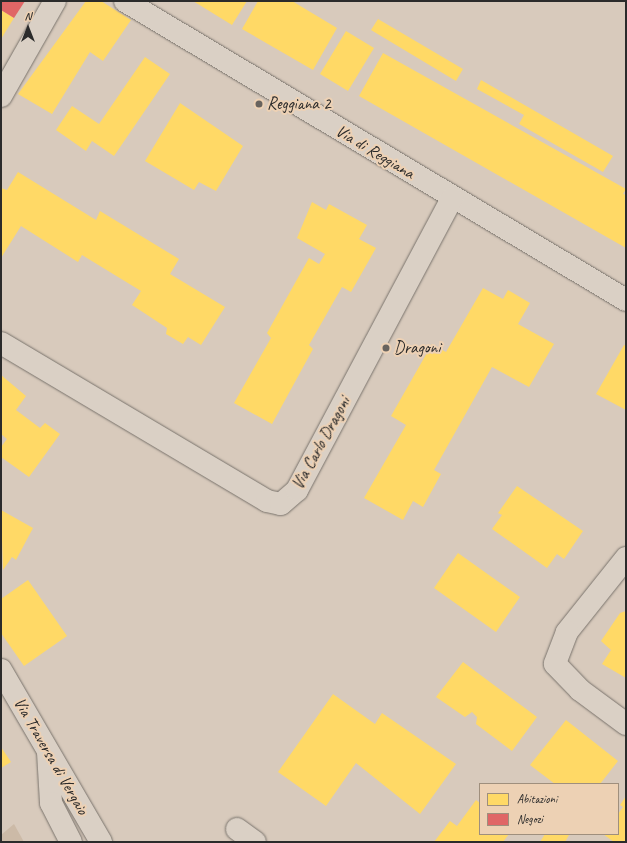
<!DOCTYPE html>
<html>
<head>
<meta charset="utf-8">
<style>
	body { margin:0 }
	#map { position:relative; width:627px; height:843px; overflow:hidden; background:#d8cabc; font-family:Caveat,sans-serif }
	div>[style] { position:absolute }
	.green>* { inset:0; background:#ccbaa7 }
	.homes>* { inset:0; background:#ffd966 }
	.shops>* { inset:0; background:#e06666 }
	.roads { filter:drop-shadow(0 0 1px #79736c) drop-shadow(0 0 1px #79736c) }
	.minor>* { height:22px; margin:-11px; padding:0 11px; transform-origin:11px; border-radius:11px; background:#dad0c5 }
	.dots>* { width:11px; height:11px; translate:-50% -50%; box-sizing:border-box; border:2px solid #edd1b4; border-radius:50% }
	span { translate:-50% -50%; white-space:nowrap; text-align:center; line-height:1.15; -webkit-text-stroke:4px #edd1b4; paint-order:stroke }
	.poi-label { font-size:17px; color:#2b2b2b }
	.left { translate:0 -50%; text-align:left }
	.street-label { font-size:17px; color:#2b2b2b }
	.frame { position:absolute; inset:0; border:2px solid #2b2b2b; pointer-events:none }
	.legend { position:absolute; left:479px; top:783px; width:140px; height:52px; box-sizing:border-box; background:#edd1b4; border:1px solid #9f8f7d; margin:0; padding:5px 7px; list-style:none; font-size:12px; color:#2b2b2b }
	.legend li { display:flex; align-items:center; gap:8px; height:20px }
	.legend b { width:20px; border:1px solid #9f8f7d }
	.north { position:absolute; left:8px; top:8px; width:40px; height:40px; -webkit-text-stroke:3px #edd1b4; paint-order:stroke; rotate:0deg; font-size:11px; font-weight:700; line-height:16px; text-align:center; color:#2b2b2b }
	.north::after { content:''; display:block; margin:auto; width:14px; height:18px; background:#2b2b2b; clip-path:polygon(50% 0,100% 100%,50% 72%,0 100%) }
</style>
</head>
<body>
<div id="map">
	<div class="green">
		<div style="clip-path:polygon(14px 824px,24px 842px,1px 842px,1px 835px)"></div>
	</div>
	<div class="homes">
		<div style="clip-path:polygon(86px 1px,101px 1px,131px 20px,103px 61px,90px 52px,52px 114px,18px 94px)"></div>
		<div style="clip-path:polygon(193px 1px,247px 1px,232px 25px)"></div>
		<div style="clip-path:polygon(258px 1px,292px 1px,337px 28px,313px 70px,242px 29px)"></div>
		<div style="clip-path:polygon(1px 10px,14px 18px,1px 39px)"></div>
		<div style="clip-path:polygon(378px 19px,463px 69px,456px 81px,371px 30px)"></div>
		<div style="clip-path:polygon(346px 31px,374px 48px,348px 91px,320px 74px)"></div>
		<div style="clip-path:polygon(383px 53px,626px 189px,623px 194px,626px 195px,626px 248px,359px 96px)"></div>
		<div style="clip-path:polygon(145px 57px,170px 74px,114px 156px,92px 141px,86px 151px,56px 130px,72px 106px,99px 124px)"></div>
		<div style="clip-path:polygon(481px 80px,613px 156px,603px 172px,519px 124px,524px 115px,477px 89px)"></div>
		<div style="clip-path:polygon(180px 103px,243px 146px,216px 191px,199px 182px,194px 190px,145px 161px)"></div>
		<div style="clip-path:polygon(18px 172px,96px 220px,100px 211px,179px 259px,170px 274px,225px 307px,201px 345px,188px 337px,183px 344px,166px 334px,167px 328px,132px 305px,141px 291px,82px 255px,78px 262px,21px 226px,1px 258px,1px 188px,7px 190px)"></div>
		<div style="clip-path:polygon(312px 202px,326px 210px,329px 204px,367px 225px,359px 239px,376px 248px,351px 292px,342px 287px,309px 345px,313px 349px,272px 424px,234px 403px,271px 338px,267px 333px,309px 258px,319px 264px,325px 254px,297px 238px)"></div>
		<div style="clip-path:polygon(483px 288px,503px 299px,508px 290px,530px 303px,518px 324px,554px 344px,529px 387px,492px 367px,434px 470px,441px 474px,423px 507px,413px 501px,403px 520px,364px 498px,406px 425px,391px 416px,432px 344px,446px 352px)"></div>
		<div style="clip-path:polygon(624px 345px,626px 346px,626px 410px,596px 394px)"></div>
		<div style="clip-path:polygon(1px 375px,26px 396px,16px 410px,40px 428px,45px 423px,60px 434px,29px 477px,1px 457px,1px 447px,7px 439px,1px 434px)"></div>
		<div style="clip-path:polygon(517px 486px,583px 531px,564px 559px,557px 554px,547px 568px,492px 529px,502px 515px,498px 513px)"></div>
		<div style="clip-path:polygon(1px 510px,33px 528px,16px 560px,12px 557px,3px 570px)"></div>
		<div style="clip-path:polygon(458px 553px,520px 597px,496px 632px,434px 588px)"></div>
		<div style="clip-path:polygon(28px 580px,67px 636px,24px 666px,1px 633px,1px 599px)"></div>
		<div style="clip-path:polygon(626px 611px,626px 678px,602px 664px,611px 650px,601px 641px,620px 613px)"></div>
		<div style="clip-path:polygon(463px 662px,537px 717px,512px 751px,476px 724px,477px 717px,472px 712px,465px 717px,436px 697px)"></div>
		<div style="clip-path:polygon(333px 694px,375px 724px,382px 713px,456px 764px,420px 814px,356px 763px,326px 806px,278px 772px)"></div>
		<div style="clip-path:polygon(566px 720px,618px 761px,600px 784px,555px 784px,530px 765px)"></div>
		<div style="clip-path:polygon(1px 747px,11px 762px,1px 768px)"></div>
		<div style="clip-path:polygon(626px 796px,626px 842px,614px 842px,603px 834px,618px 834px,618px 814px,623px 807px,620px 805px)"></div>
		<div style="clip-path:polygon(476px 800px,480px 803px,480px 834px,509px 834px,503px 842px,434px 842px,450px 821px,457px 826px)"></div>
		<div style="clip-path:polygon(545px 834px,567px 834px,569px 835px,565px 842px,540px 842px)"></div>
	</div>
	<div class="shops">
		<div style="clip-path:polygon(1px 1px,25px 1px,14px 18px,1px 10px)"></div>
	</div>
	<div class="roads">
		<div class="minor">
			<div style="left:125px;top:1px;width:583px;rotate:30.83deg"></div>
			<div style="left:1px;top:96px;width:109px;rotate:-60.4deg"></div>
			<div style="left:1px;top:343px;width:309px;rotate:30.7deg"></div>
			<div style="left:267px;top:501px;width:14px;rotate:12deg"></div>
			<div style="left:281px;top:504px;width:21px;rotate:-41deg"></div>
			<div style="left:297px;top:490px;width:330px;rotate:-62deg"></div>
			<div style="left:626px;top:558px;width:95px;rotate:128.6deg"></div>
			<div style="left:567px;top:632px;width:34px;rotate:111deg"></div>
			<div style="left:555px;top:664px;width:36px;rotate:46deg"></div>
			<div style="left:580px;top:690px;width:57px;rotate:36.5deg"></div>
			<div style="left:1px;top:670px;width:199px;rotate:59.8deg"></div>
			<div style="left:48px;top:752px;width:51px;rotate:86.6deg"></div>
			<div style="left:51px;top:803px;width:44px;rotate:62.9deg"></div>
			<div style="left:237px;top:829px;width:22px;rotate:36deg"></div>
		</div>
	</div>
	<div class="dots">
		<div style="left:259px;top:104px;background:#68635e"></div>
		<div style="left:386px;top:348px;background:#68635e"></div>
	</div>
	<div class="poi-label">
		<span class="left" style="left:267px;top:104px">Reggiana 2</span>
		<span class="left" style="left:394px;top:348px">Dragoni</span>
	</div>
	<div class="street-label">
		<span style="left:375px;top:152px;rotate:31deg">Via di Reggiana</span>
		<span style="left:321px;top:443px;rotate:-61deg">Via Carlo Dragoni</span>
		<span style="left:51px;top:756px;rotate:60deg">Via Traversa di Vergaio</span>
	</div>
	<div class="frame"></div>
	<ul class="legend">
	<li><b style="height:11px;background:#ffd966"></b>Abitazioni</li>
	<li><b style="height:11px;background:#e06666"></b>Negozi</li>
	</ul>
	<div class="north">N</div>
</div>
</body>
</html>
